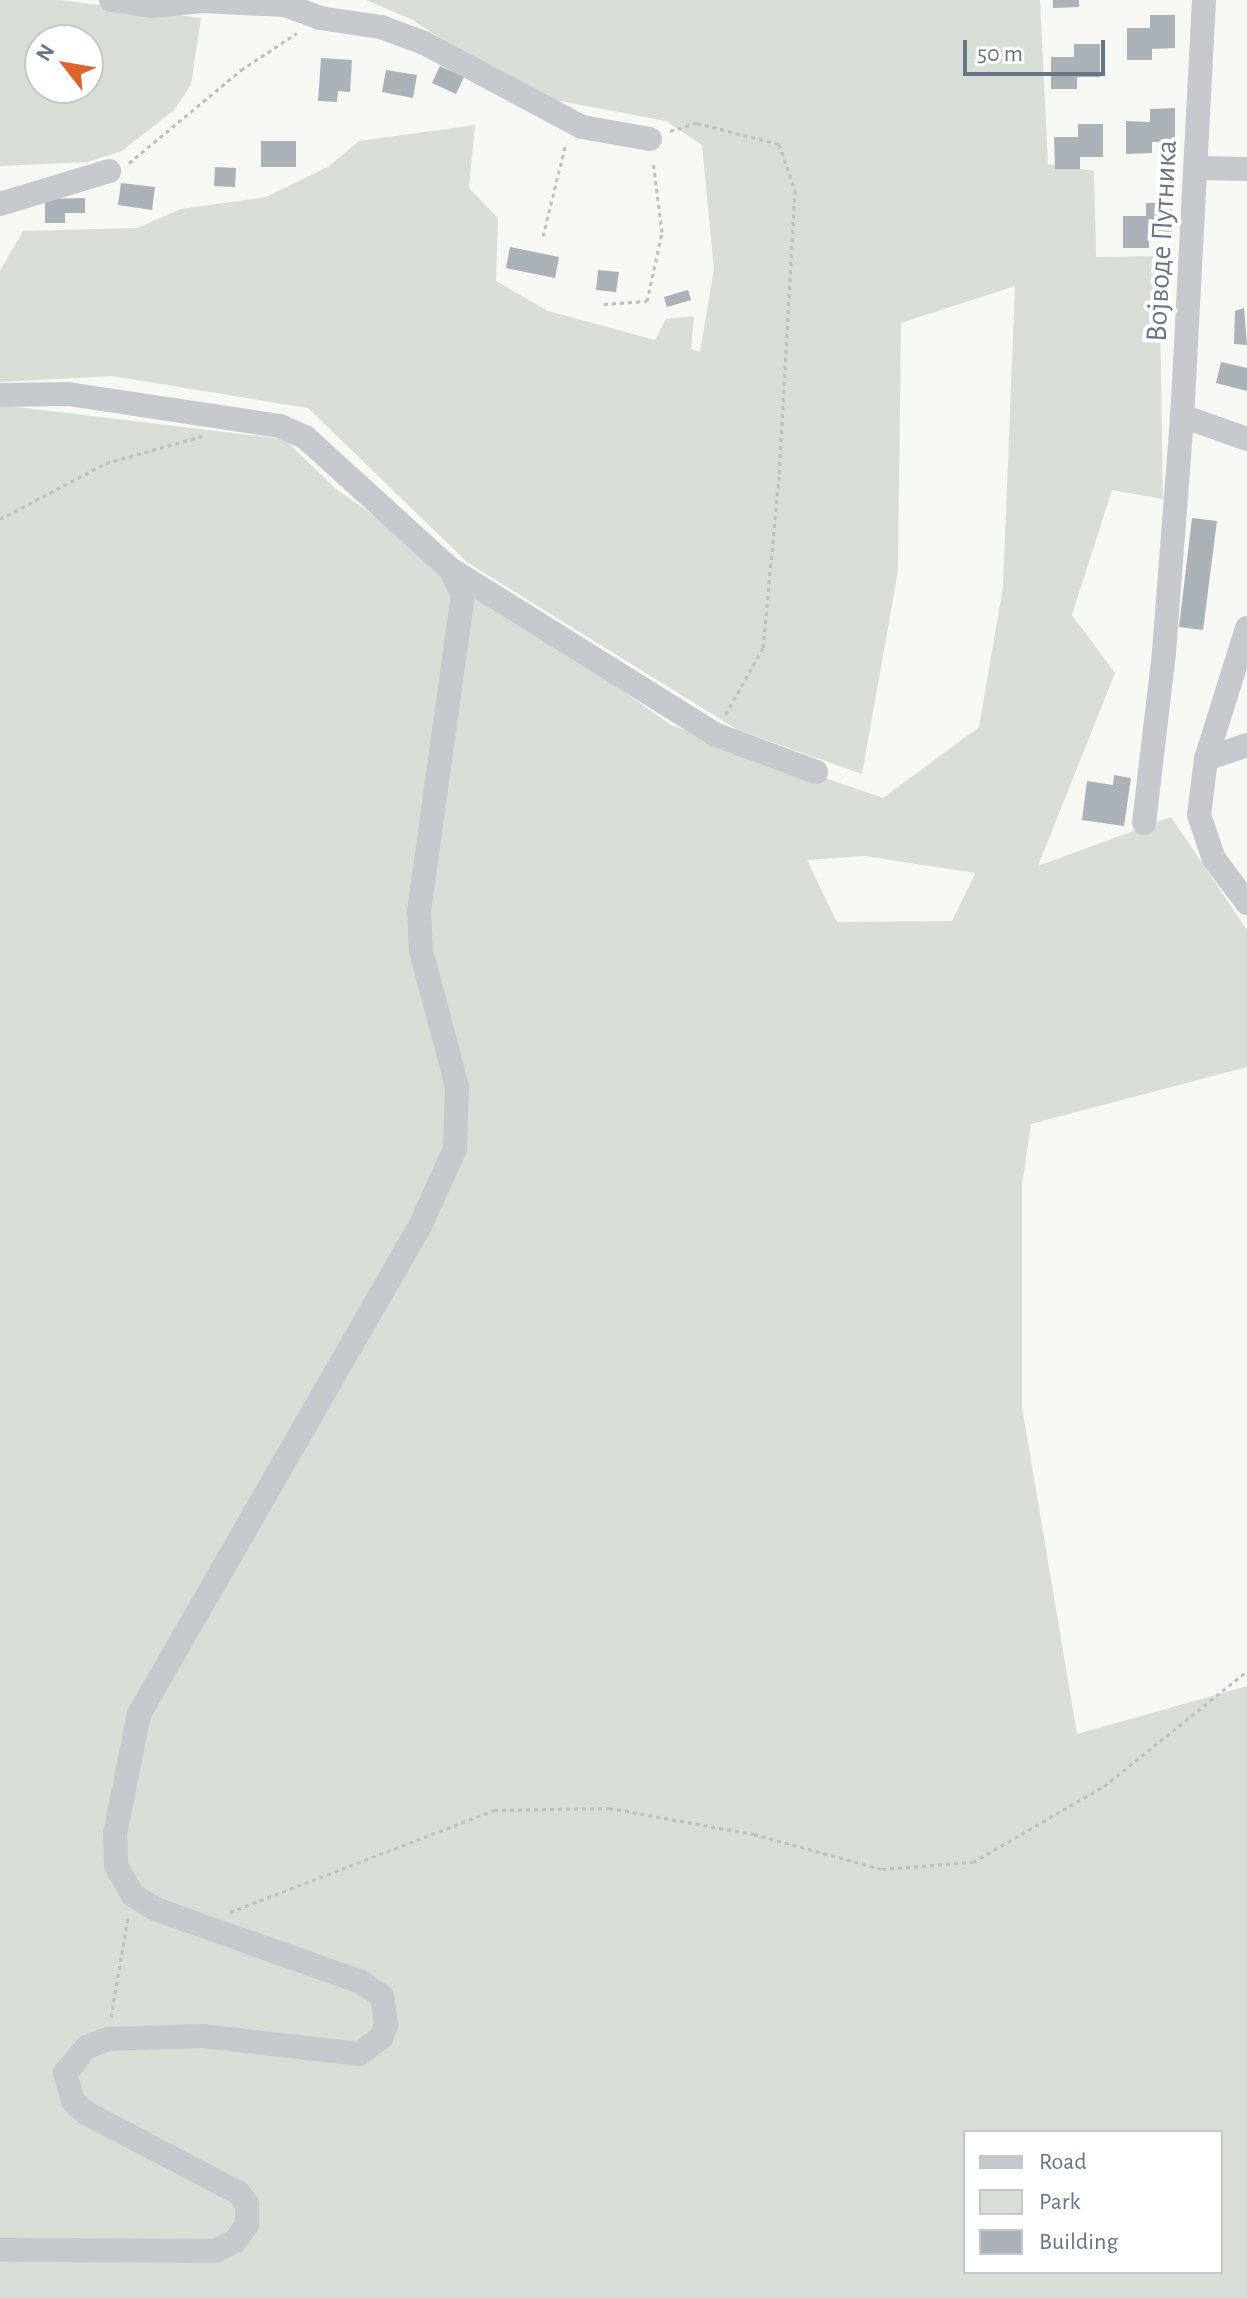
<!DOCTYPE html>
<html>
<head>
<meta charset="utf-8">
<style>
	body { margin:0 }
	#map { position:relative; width:1247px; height:2298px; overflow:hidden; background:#f7f7f4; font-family:"Alegreya Sans",sans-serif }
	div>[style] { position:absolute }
	.green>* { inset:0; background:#d8ded5 }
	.building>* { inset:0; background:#aab1b7 }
	.path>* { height:3px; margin-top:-1.5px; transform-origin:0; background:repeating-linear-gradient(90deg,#bdbfc1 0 4px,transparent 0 8px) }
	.minor>* { height:24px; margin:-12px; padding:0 12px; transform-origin:12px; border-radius:12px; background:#c5c8cc }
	span { translate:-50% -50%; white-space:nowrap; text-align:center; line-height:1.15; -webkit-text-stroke:8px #fff; paint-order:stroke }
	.street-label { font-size:30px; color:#677584 }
	.legend { position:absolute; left:963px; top:2130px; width:260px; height:144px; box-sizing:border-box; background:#fff; border:2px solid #c2c8ce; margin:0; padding:10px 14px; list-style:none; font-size:24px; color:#677584 }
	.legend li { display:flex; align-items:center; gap:16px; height:40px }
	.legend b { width:40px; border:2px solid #c2c8ce }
	.north { position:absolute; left:24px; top:24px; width:80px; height:80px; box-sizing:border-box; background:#fff; border:2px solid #c2c8ce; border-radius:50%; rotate:301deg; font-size:22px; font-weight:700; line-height:32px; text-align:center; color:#677584 }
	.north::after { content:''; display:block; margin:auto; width:28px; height:36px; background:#de642d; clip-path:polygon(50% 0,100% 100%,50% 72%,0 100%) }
	.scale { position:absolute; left:963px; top:40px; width:142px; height:36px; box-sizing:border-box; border:4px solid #677584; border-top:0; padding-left:10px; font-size:24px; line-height:28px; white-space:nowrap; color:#677584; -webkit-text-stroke:6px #fff; paint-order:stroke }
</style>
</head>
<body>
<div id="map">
	<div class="green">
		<div style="clip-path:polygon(evenodd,0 0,60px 0,201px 18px,191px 85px,174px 110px,122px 151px,88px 162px,0 166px,0 0,40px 40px,88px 40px,88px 88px,40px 88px,40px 40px)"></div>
		<div style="clip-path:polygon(evenodd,366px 0,1040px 0,1048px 164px,1094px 171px,1096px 257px,1159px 256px,1163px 499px,1112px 490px,1072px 615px,1115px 673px,1038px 866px,1171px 817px,1247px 930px,1247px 1067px,1031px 1124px,1022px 1185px,1022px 1407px,1077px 1734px,1247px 1686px,1247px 2298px,0 2298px,0 405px,284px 439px,336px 489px,671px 725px,883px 798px,979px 727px,1003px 587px,1015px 286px,901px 323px,898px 571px,862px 774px,738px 730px,468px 563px,308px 408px,112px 376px,0 382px,0 271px,23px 231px,137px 228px,181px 209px,266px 197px,329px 166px,359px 141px,475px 125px,469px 188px,498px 218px,496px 281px,548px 311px,655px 340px,666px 319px,694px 316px,691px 349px,700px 352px,714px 269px,702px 145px,666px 121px,523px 94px,413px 20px,366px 0,865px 856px,975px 873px,975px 874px,952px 921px,837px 922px,807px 860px,865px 856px,366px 0,965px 2132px,1221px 2132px,1221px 2272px,965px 2272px,965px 2132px)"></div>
	</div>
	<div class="building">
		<div style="clip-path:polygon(1053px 0,1079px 0,1079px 7px,1053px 8px)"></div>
		<div style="clip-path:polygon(1150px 15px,1175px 15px,1175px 48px,1152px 49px,1152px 60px,1127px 60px,1127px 28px,1150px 28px)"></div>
		<div style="clip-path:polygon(1074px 44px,1100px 44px,1100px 77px,1077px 77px,1077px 89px,1051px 89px,1051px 57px,1074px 57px)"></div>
		<div style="clip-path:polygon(321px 58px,352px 60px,350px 92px,338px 91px,337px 102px,318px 101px)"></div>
		<div style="clip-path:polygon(440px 66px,464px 77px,456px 94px,432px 83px)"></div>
		<div style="clip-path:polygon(386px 70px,417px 75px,413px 98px,382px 92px)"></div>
		<div style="clip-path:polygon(1175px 108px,1175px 142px,1152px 142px,1152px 153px,1126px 154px,1126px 121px,1150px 122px,1150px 109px)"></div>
		<div style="clip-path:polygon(1078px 124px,1103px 124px,1103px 157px,1080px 157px,1080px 169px,1055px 169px,1054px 137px,1078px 137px)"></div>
		<div style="clip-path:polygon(261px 141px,296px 141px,296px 167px,261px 167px)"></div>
		<div style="clip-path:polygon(215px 167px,236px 168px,235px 187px,214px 186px)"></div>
		<div style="clip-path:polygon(121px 183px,155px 187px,152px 210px,118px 205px)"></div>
		<div style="clip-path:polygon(85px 198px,85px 213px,65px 213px,65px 223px,45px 223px,45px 199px)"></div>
		<div style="clip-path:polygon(1146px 203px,1172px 203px,1172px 236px,1149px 236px,1149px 248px,1123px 248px,1123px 216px,1146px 216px)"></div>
		<div style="clip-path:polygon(510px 247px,559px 257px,555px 278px,506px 268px)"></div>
		<div style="clip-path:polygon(598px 270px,619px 272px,616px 292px,596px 290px)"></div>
		<div style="clip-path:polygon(688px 290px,691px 300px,667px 307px,664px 297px)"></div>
		<div style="clip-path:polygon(1244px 308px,1247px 345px,1234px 344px,1235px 311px)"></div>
		<div style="clip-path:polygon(1221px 362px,1247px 368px,1247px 391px,1216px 383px)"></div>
		<div style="clip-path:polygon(1192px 518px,1217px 521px,1203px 630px,1179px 627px)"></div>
		<div style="clip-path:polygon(1114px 775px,1131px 778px,1124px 826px,1082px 820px,1087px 781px,1113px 785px)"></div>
	</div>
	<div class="path">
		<div style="left:670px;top:131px;width:28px;rotate:-17deg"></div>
		<div style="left:697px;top:123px;width:85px;rotate:14.4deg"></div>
		<div style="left:779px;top:144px;width:49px;rotate:70.8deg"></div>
		<div style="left:795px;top:190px;width:286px;rotate:93.2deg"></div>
		<div style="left:779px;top:476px;width:173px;rotate:95.3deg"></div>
		<div style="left:763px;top:648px;width:79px;rotate:119.5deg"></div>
		<div style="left:129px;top:163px;width:146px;rotate:-39.7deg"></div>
		<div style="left:241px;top:70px;width:67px;rotate:-33.5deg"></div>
		<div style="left:543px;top:236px;width:96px;rotate:-76.1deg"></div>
		<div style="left:604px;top:304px;width:43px;rotate:-4deg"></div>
		<div style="left:647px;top:301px;width:71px;rotate:-77.7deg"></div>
		<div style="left:662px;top:232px;width:72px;rotate:-97.2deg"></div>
		<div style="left:0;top:519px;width:120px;rotate:-27.8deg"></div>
		<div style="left:106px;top:463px;width:100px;rotate:-15.7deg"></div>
		<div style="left:230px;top:1912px;width:283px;rotate:-21.1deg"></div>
		<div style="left:494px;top:1810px;width:115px;rotate:-1deg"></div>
		<div style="left:609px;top:1808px;width:147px;rotate:10.2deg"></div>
		<div style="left:754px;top:1834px;width:133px;rotate:15.3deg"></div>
		<div style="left:882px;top:1869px;width:91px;rotate:-4.4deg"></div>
		<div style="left:973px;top:1862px;width:151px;rotate:-30.1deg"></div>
		<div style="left:1104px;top:1786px;width:184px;rotate:-38.8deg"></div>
		<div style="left:111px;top:2017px;width:100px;rotate:-80.3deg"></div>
	</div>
	<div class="minor">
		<div style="left:111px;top:0;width:41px;rotate:8.3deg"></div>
		<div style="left:152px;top:6px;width:50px;rotate:-5.7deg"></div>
		<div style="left:202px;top:1px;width:83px;rotate:2.8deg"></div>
		<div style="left:285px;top:5px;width:37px;rotate:20deg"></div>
		<div style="left:320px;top:18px;width:62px;rotate:8.4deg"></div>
		<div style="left:381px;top:27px;width:46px;rotate:20.4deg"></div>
		<div style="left:424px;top:43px;width:179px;rotate:28deg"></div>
		<div style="left:582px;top:127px;width:69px;rotate:10deg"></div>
		<div style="left:1204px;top:0;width:417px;rotate:93deg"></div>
		<div style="left:1182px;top:416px;width:69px;rotate:19.5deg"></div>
		<div style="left:1199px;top:168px;width:48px;rotate:1.2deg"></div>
		<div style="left:0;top:204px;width:114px;rotate:-16.8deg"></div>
		<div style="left:0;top:395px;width:68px;rotate:-0.8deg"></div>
		<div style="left:68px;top:394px;width:214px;rotate:8.6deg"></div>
		<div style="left:280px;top:426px;width:27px;rotate:24deg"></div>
		<div style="left:305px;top:437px;width:196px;rotate:42.3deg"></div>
		<div style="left:450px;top:569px;width:28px;rotate:63deg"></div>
		<div style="left:463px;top:594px;width:320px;rotate:97.9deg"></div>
		<div style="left:419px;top:911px;width:40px;rotate:87.1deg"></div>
		<div style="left:421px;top:951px;width:140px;rotate:75.1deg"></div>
		<div style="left:457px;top:1086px;width:63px;rotate:91.8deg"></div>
		<div style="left:455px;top:1149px;width:85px;rotate:114.4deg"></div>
		<div style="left:420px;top:1226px;width:563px;rotate:119.93deg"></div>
		<div style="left:139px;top:1714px;width:122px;rotate:101.3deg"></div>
		<div style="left:115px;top:1834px;width:32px;rotate:88deg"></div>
		<div style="left:116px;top:1866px;width:34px;rotate:60deg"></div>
		<div style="left:133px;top:1895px;width:26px;rotate:32deg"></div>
		<div style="left:155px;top:1909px;width:219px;rotate:19.5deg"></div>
		<div style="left:361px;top:1982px;width:25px;rotate:34deg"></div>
		<div style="left:382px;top:1996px;width:29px;rotate:82deg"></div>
		<div style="left:386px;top:2025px;width:14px;rotate:111deg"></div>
		<div style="left:381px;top:2038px;width:27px;rotate:144deg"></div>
		<div style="left:359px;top:2054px;width:156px;rotate:-173.4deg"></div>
		<div style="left:204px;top:2036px;width:96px;rotate:178.2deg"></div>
		<div style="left:108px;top:2039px;width:22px;rotate:159deg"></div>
		<div style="left:87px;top:2047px;width:34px;rotate:130deg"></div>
		<div style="left:65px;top:2073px;width:29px;rotate:74deg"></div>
		<div style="left:73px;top:2101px;width:18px;rotate:43deg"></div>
		<div style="left:86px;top:2113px;width:173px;rotate:27.6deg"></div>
		<div style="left:239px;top:2193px;width:14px;rotate:54deg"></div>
		<div style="left:247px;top:2204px;width:21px;rotate:90deg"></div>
		<div style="left:247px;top:2225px;width:20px;rotate:127deg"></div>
		<div style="left:235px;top:2241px;width:22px;rotate:153deg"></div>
		<div style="left:215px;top:2251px;width:215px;rotate:-179.7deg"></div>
		<div style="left:452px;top:570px;width:309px;rotate:32deg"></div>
		<div style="left:714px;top:734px;width:109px;rotate:20.4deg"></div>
		<div style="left:1247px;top:628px;width:137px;rotate:107.4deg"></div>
		<div style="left:1206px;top:759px;width:56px;rotate:97.1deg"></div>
		<div style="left:1199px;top:815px;width:46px;rotate:71.2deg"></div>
		<div style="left:1214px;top:859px;width:55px;rotate:53.1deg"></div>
		<div style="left:1206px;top:759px;width:43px;rotate:-18.9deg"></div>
		<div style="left:1144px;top:823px;width:172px;rotate:-83.3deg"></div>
		<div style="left:1164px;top:652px;width:237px;rotate:-85.6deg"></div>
	</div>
	<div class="street-label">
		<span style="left:1162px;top:241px;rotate:-87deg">Војводе Путника</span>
	</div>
	<ul class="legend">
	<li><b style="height:10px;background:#c5c8cc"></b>Road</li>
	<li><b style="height:22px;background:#d8ded5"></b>Park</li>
	<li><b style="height:22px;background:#aab1b7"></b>Building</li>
	</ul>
	<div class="north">N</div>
	<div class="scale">50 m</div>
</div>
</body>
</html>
